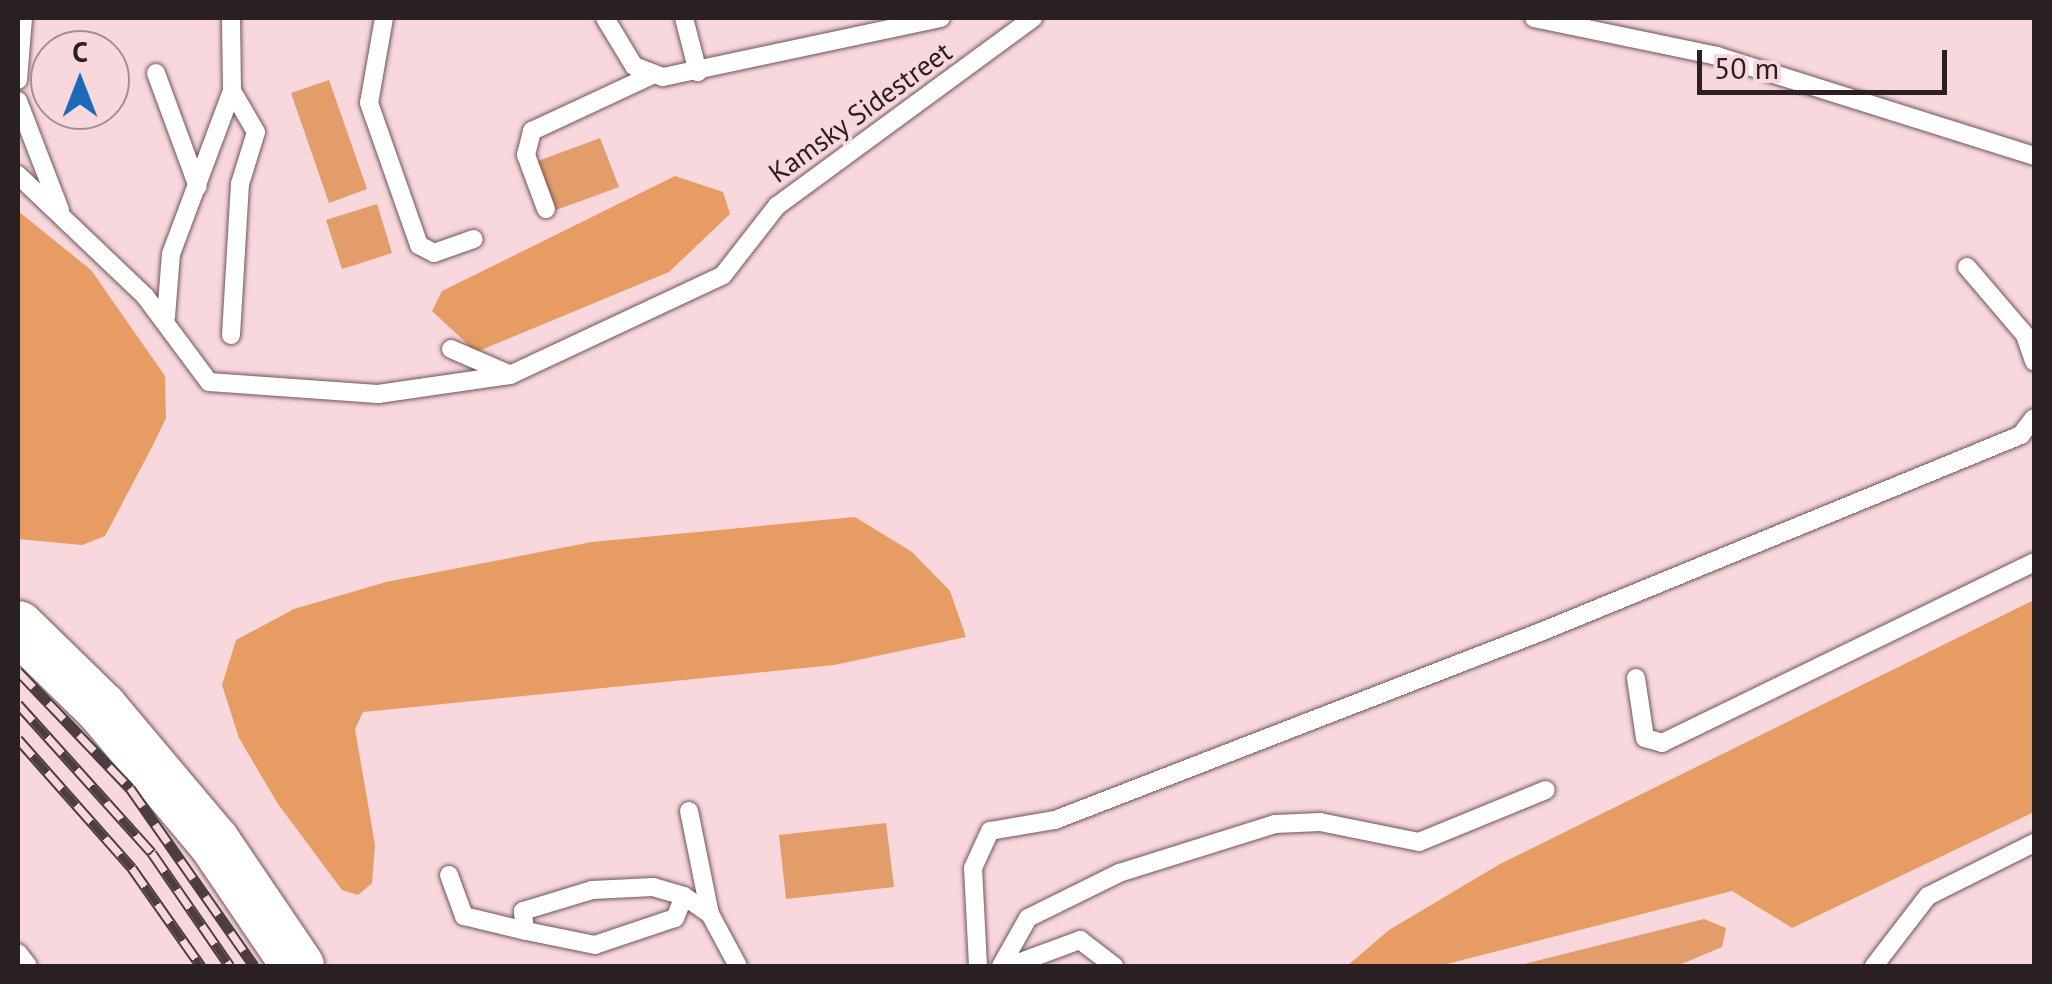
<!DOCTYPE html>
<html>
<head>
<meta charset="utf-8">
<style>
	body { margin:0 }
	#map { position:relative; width:2052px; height:984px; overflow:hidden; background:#f8d8dc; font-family:"PT Sans",sans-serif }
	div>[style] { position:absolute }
	.green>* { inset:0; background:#e29d6a }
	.forest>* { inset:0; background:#e79c63 }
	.roads { filter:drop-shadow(0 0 2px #705558) drop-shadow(0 0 2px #705558) }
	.lane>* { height:18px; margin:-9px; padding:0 9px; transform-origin:9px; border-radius:9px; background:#fff }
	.primary>* { height:52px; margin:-26px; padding:0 26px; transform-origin:26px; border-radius:26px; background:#fff }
	.rail>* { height:11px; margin-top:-5.5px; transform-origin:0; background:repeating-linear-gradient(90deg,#f8d8dc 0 22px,#4c3e3f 0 44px); box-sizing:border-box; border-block:2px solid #4c3e3f }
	span { translate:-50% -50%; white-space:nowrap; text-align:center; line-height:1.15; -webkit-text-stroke:8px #f8d8dc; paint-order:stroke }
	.street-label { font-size:28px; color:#2b2021 }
	.frame { position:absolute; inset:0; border:20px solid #2b2021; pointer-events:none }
	.north { position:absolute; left:30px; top:30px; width:100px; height:100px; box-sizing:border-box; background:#f8d8dc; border:2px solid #a68e91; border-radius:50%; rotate:0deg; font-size:28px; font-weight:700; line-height:40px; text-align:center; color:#2b2021 }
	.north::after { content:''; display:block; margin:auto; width:35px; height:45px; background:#1c6bba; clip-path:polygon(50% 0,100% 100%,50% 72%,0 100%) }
	.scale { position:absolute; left:1697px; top:50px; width:250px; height:45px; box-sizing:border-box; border:5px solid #2b2021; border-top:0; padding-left:12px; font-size:30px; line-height:35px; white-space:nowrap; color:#2b2021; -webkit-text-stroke:8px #f8d8dc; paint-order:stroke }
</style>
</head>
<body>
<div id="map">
	<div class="green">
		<div style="clip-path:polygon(329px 80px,367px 189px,329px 203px,291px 93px)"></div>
		<div style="clip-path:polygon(600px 138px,619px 187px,556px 210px,538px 161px)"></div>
		<div style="clip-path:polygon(377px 204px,392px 253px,342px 269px,326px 220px)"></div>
		<div style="clip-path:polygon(886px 823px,894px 887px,786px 899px,779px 835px)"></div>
		<div style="clip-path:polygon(1704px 919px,1726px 928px,1722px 947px,1677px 966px,1516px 966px)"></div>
	</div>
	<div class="forest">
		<div style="clip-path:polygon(675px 176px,723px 192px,730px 214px,669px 272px,476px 352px,432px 311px,442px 291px)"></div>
		<div style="clip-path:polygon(18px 211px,91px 270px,165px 376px,166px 418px,152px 447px,105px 536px,82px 545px,18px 539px)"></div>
		<div style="clip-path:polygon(855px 517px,912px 552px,950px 591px,966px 637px,834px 665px,363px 712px,355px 729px,375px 845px,372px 883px,358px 895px,342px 890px,278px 804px,239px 738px,222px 685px,236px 640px,294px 609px,386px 582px,592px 542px)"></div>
		<div style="clip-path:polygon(2034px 600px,2034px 812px,1792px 928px,1732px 891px,1439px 966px,1347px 966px,1389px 930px,1500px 864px)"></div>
	</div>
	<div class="roads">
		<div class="lane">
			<div style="left:384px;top:18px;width:86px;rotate:100deg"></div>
			<div style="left:369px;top:103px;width:151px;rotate:70.6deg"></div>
			<div style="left:419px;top:245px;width:17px;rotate:28deg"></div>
			<div style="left:434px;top:253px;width:42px;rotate:-19.3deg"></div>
			<div style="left:605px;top:18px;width:56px;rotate:58.9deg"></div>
			<div style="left:634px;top:66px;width:31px;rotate:21deg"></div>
			<div style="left:663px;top:77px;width:284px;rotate:-12deg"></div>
			<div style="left:684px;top:18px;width:56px;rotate:75.5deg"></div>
			<div style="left:1534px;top:18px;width:187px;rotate:11.7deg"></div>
			<div style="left:1717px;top:56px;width:332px;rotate:17.5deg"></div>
			<div style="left:156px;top:73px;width:121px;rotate:69.8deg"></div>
			<div style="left:18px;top:80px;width:62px;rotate:-85.4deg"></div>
			<div style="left:18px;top:101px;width:117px;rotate:68.9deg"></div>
			<div style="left:18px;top:175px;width:175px;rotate:43.6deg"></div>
			<div style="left:145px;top:296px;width:107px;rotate:53.3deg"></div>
			<div style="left:209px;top:382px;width:169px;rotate:4.1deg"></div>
			<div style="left:378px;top:394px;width:133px;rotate:-8.2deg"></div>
			<div style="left:510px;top:375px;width:235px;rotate:-25.1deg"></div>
			<div style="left:723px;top:275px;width:88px;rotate:-52deg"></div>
			<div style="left:777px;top:206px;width:318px;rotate:-36.3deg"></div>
			<div style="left:546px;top:209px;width:58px;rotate:-110.3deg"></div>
			<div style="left:526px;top:155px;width:25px;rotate:-76deg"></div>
			<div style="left:532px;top:131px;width:130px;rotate:-25deg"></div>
			<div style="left:1967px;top:267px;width:89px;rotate:49.5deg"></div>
			<div style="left:2025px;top:335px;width:28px;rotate:71deg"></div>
			<div style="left:166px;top:317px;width:63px;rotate:-85.5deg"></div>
			<div style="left:171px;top:254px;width:174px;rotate:-69.5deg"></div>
			<div style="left:232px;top:91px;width:73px;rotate:-90.8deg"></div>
			<div style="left:231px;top:335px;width:151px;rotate:-86.6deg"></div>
			<div style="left:240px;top:184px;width:54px;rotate:-72.9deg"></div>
			<div style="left:256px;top:132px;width:48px;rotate:-120.3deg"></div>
			<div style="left:451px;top:349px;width:63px;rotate:23.3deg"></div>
			<div style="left:1636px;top:678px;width:61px;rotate:81.5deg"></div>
			<div style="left:1645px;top:738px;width:18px;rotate:16deg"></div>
			<div style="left:1662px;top:743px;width:414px;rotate:-25.9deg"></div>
			<div style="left:689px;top:811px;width:105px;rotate:78.5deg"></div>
			<div style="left:449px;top:875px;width:44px;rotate:69.9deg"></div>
			<div style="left:464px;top:916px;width:64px;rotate:13.6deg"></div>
			<div style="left:684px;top:896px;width:24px;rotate:112deg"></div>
			<div style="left:675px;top:918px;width:84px;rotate:161.4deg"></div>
			<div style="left:595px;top:945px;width:70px;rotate:-168.5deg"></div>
			<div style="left:526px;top:931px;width:8px;rotate:-104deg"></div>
			<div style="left:524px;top:923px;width:12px;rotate:-95deg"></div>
			<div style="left:523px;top:911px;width:72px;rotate:-16.9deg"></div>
			<div style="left:592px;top:890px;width:61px;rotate:-2.8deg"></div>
			<div style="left:653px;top:887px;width:32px;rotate:16deg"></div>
			<div style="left:684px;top:896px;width:32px;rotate:35deg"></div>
			<div style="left:710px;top:914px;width:59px;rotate:61.7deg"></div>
			<div style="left:18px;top:953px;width:16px;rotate:52deg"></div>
			<div style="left:978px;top:966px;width:98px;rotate:-92.9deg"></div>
			<div style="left:973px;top:868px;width:41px;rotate:-65.3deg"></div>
			<div style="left:990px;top:831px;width:66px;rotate:-9.6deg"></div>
			<div style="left:1055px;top:820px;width:523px;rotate:-21.17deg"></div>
			<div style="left:1543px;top:631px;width:517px;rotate:-22.3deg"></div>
			<div style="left:2021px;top:435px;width:21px;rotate:-53deg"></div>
			<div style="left:1001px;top:966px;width:55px;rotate:-60.6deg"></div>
			<div style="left:1028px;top:918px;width:102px;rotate:-26.3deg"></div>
			<div style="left:1119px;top:873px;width:164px;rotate:-17.4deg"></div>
			<div style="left:1275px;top:824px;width:45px;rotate:-2.5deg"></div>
			<div style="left:1320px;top:822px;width:101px;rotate:11.4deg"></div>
			<div style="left:1419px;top:842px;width:137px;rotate:-22.3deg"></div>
			<div style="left:1010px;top:966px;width:75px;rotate:-20.4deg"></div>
			<div style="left:1080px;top:940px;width:43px;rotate:37.4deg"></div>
			<div style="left:1874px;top:966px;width:88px;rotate:-52.4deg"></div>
			<div style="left:1928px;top:896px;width:119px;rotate:-26.6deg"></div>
		</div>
		<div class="primary">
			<div style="left:18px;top:627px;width:116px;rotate:44.3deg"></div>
			<div style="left:101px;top:708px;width:175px;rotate:49.9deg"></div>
			<div style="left:214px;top:842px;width:150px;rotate:55.9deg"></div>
		</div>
	</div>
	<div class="rail">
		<div style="left:18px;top:671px;width:162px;rotate:46.3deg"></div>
		<div style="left:130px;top:788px;width:217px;rotate:55.1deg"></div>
		<div style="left:18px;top:704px;width:200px;rotate:48deg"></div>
		<div style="left:152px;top:853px;width:137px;rotate:55.4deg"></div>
		<div style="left:18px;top:739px;width:172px;rotate:48.5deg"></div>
		<div style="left:132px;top:868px;width:120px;rotate:54.9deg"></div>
	</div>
	<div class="street-label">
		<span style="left:860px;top:112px;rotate:-36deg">Kamsky Sidestreet</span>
	</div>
	<div class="frame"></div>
	<div class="north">С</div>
	<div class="scale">50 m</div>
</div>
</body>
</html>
